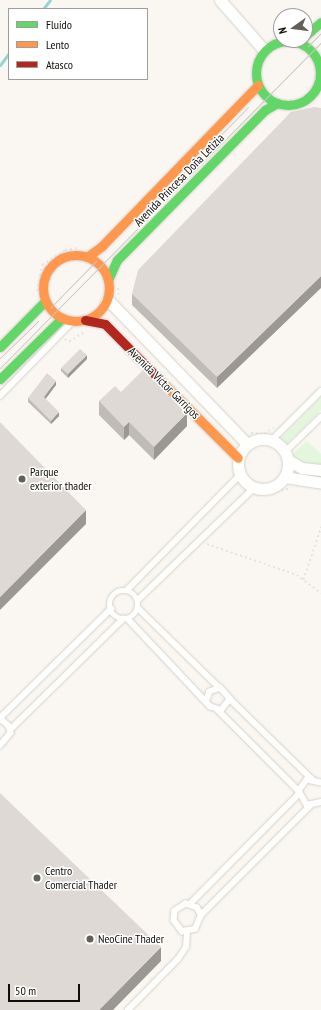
<!DOCTYPE html>
<html>
<head>
<meta charset="utf-8">
<style>
	body { margin:0 }
	#map { position:relative; width:321px; height:1010px; overflow:hidden; background:#faf7f2; font-family:"PT Sans Narrow",sans-serif }
	div>[style] { position:absolute }
	.green>* { inset:0; background:#e4f7dc }
	.stream>* { height:3px; margin:-1.5px; padding:0 1.5px; transform-origin:1.5px; border-radius:1.5px; background:#96d5d4 }
	.path>* { height:1.5px; margin-top:-0.75px; transform-origin:0; background:repeating-linear-gradient(90deg,#e4e3e2 0 2px,transparent 0 5px) }
	.roads { filter:drop-shadow(0 0 1px #d5d1cb) drop-shadow(0 0 1px #d5d1cb) }
	.lane>* { height:5.5px; margin:-2.75px; padding:0 2.75px; transform-origin:2.75px; border-radius:2.75px; background:#fefefd }
	.lane>.ring { margin:-2.75px; padding:0; box-sizing:content-box; background:none; border:5.5px solid #fefefd; border-radius:50% }
	.street>* { height:11px; margin:-5.5px; padding:0 5.5px; transform-origin:5.5px; border-radius:5.5px; background:#fefefd }
	.street>.ring { margin:-5.5px; padding:0; box-sizing:content-box; background:none; border:11px solid #fefefd; border-radius:50% }
	.fast>* { height:9px; margin:-4.5px; padding:0 4.5px; transform-origin:4.5px; border-radius:4.5px; background:#63d668 }
	.fast>.ring { margin:-4.5px; padding:0; box-sizing:content-box; background:none; border:9px solid #63d668; border-radius:50% }
	.slow>* { height:9px; margin:-4.5px; padding:0 4.5px; transform-origin:4.5px; border-radius:4.5px; background:#ff974d }
	.slow>.ring { margin:-4.5px; padding:0; box-sizing:content-box; background:none; border:9px solid #ff974d; border-radius:50% }
	.jam>* { height:9px; margin:-4.5px; padding:0 4.5px; transform-origin:4.5px; border-radius:4.5px; background:#b3261e }
	.tram>* { height:1px; margin:-0.5px; padding:0 0.5px; transform-origin:0.5px; border-radius:0.5px; background:#c9c7c6 }
	.wall>* { inset:0; background:#bfbbb6 }
	.shaded-wall>* { inset:0; background:#9b9894 }
	.building>* { inset:0; background:#ded9d4 }
	.dots>* { width:11px; height:11px; translate:-50% -50%; box-sizing:border-box; border:2px solid #fff; border-radius:50% }
	span { translate:-50% -50%; white-space:nowrap; text-align:center; line-height:1.15; -webkit-text-stroke:3px #fff; paint-order:stroke }
	.street-label { font-size:12px; color:#120d07 }
	.poi-label { font-size:12px; color:#120d07 }
	.left { translate:0 -50%; text-align:left }
	.legend { position:absolute; left:8px; top:8px; width:140px; height:72px; box-sizing:border-box; background:#fff; border:1px solid #a09e9c; margin:0; padding:5px 7px; list-style:none; font-size:12px; color:#120d07 }
	.legend li { display:flex; align-items:center; gap:8px; height:20px }
	.legend b { width:20px; border:1px solid #a09e9c }
	.north { position:absolute; left:273px; top:8px; width:40px; height:40px; box-sizing:border-box; background:#fff; border:1px solid #a09e9c; border-radius:50%; rotate:256deg; font-size:11px; font-weight:700; line-height:16px; text-align:center; color:#120d07 }
	.north::after { content:''; display:block; margin:auto; width:14px; height:18px; background:#635f59; clip-path:polygon(50% 0,100% 100%,50% 72%,0 100%) }
	.scale { position:absolute; left:8px; top:984px; width:72px; height:18px; box-sizing:border-box; border:2px solid #120d07; border-top:0; padding-left:5px; font-size:12px; line-height:14px; white-space:nowrap; color:#120d07; -webkit-text-stroke:3px #fff; paint-order:stroke }
</style>
</head>
<body>
<div id="map">
	<div class="green">
		<div style="clip-path:polygon(321px 397px,321px 410px,284px 447px,278px 441px)"></div>
		<div style="clip-path:polygon(307px 441px,321px 454px,321px 466px,299px 463px,289px 457px)"></div>
	</div>
	<div class="stream">
		<div style="left:43px;top:9px;width:11px;rotate:-52deg"></div>
		<div style="left:0;top:65px;width:15px;rotate:-53deg"></div>
	</div>
	<div class="path">
		<div style="left:37px;top:291px;width:26px;rotate:-79deg"></div>
		<div style="left:42px;top:265px;width:27px;rotate:-33deg"></div>
		<div style="left:65px;top:250px;width:14px;rotate:-8deg"></div>
		<div style="left:118px;top:295px;width:8px;rotate:-90deg"></div>
		<div style="left:65px;top:339px;width:5px;rotate:37deg"></div>
		<div style="left:69px;top:342px;width:17px;rotate:-33deg"></div>
		<div style="left:251px;top:433px;width:13px;rotate:4deg"></div>
		<div style="left:264px;top:434px;width:11px;rotate:-34deg"></div>
		<div style="left:257px;top:496px;width:32px;rotate:-13deg"></div>
		<div style="left:207px;top:544px;width:95px;rotate:19deg"></div>
		<div style="left:297px;top:575px;width:30px;rotate:37deg"></div>
		<div style="left:303px;top:580px;width:56px;rotate:-71.2deg"></div>
	</div>
	<div class="roads">
		<div class="lane">
			<div style="left:0;top:396px;width:105px;rotate:-45.8deg"></div>
			<div style="left:272px;top:440px;width:69px;rotate:-45deg"></div>
			<div style="left:285px;top:452px;width:50px;rotate:-44.2deg"></div>
			<div style="left:127px;top:590px;width:161px;rotate:-45.5deg"></div>
			<div class="ring" style="left:110px;top:591px;width:22.5px;height:22.5px"></div>
			<div style="left:138px;top:600px;width:161px;rotate:-44deg"></div>
			<div style="left:138px;top:608px;width:115px;rotate:44.3deg"></div>
			<div style="left:128px;top:619px;width:120px;rotate:46.7deg"></div>
			<div style="left:210px;top:706px;width:12px;rotate:20deg"></div>
			<div style="left:221px;top:710px;width:14px;rotate:-51deg"></div>
			<div style="left:230px;top:699px;width:15px;rotate:-132deg"></div>
			<div style="left:220px;top:688px;width:11px;rotate:158deg"></div>
			<div style="left:210px;top:692px;width:9px;rotate:111deg"></div>
			<div style="left:230px;top:699px;width:115px;rotate:44.3deg"></div>
			<div style="left:218px;top:710px;width:115px;rotate:45deg"></div>
			<div style="left:0;top:718px;width:156px;rotate:-44.5deg"></div>
			<div style="left:0;top:718px;width:12px;rotate:42deg"></div>
			<div style="left:9px;top:726px;width:7px;rotate:74deg"></div>
			<div style="left:11px;top:733px;width:17px;rotate:130deg"></div>
			<div style="left:11px;top:729px;width:157px;rotate:-44.5deg"></div>
			<div style="left:321px;top:783px;width:14px;rotate:-168deg"></div>
			<div style="left:307px;top:780px;width:14px;rotate:126deg"></div>
			<div style="left:299px;top:791px;width:16px;rotate:60deg"></div>
			<div style="left:307px;top:805px;width:14px;rotate:-12deg"></div>
			<div style="left:190px;top:904px;width:155px;rotate:-45.3deg"></div>
			<div style="left:201px;top:915px;width:8px;rotate:-120deg"></div>
			<div style="left:197px;top:908px;width:12px;rotate:-160deg"></div>
			<div style="left:186px;top:904px;width:13px;rotate:148deg"></div>
			<div style="left:175px;top:911px;width:9px;rotate:96deg"></div>
			<div style="left:174px;top:920px;width:14px;rotate:54deg"></div>
			<div style="left:182px;top:931px;width:13px;rotate:-9deg"></div>
			<div style="left:195px;top:929px;width:15px;rotate:-67deg"></div>
			<div style="left:201px;top:915px;width:154px;rotate:-45deg"></div>
			<div style="left:128px;top:1010px;width:71px;rotate:-45.6deg"></div>
			<div style="left:178px;top:959px;width:14px;rotate:-56deg"></div>
			<div style="left:186px;top:947px;width:15px;rotate:-86deg"></div>
		</div>
		<div class="street">
			<div style="left:220px;top:0;width:67px;rotate:48.7deg"></div>
			<div style="left:320px;top:80px;width:1px"></div>
			<div style="left:106px;top:302px;width:5px;rotate:11deg"></div>
			<div style="left:111px;top:303px;width:196px;rotate:46deg"></div>
			<div class="ring" style="left:238px;top:439px;width:39px;height:39px"></div>
			<div style="left:288px;top:460px;width:16px;rotate:30deg"></div>
			<div style="left:302px;top:468px;width:19px;rotate:6deg"></div>
			<div style="left:285px;top:477px;width:36px;rotate:9deg"></div>
		</div>
		<div class="fast">
			<div style="left:305px;top:36px;width:21px;rotate:-41deg"></div>
			<div class="ring" style="left:256px;top:41px;width:55px;height:55px"></div>
			<div style="left:108px;top:280px;width:22px;rotate:-66deg"></div>
			<div style="left:117px;top:260px;width:211px;rotate:-45.4deg"></div>
			<div style="left:265px;top:110px;width:14px;rotate:-30deg"></div>
			<div style="left:0;top:347px;width:64px;rotate:-45.6deg"></div>
			<div style="left:0;top:379px;width:87px;rotate:-44.5deg"></div>
		</div>
		<div class="slow">
			<div class="ring" style="left:43px;top:255px;width:57px;height:57px"></div>
			<div style="left:87px;top:257px;width:19px;rotate:-36deg"></div>
			<div style="left:102px;top:246px;width:224px;rotate:-45.9deg"></div>
			<div style="left:160px;top:380px;width:110px;rotate:45deg"></div>
		</div>
		<div class="jam">
			<div style="left:85px;top:320px;width:20px;rotate:11deg"></div>
			<div style="left:105px;top:324px;width:78px;rotate:45.5deg"></div>
		</div>
	</div>
	<div class="tram">
		<div style="left:308px;top:46px;width:18px;rotate:-45deg"></div>
		<div style="left:157px;top:200px;width:130px;rotate:-45.6deg"></div>
		<div style="left:50px;top:308px;width:66px;rotate:-45.6deg"></div>
		<div style="left:0;top:358px;width:53px;rotate:-44.2deg"></div>
		<div style="left:0;top:368px;width:458px;rotate:-45.4deg"></div>
	</div>
	<div class="wall">
		<div style="clip-path:polygon(291px 112px,217px 388px,132px 305px,132px 294px)"></div>
		<div style="clip-path:polygon(87px 359px,68px 378px,61px 371px,61px 368px)"></div>
		<div style="clip-path:polygon(56px 385px,45px 399px,59px 416px,51px 424px,28px 402px,28px 398px)"></div>
		<div style="clip-path:polygon(121px 392px,187px 426px,154px 460px,129px 435px,124px 440px,99px 415px,99px 401px)"></div>
	</div>
	<div class="shaded-wall">
		<div style="clip-path:polygon(321px 276px,321px 288px,217px 388px,217px 377px)"></div>
		<div style="clip-path:polygon(87px 355px,87px 359px,68px 378px,68px 374px)"></div>
		<div style="clip-path:polygon(56px 381px,56px 385px,44px 401px,44px 397px)"></div>
		<div style="clip-path:polygon(59px 412px,59px 416px,51px 424px,51px 421px)"></div>
		<div style="clip-path:polygon(187px 413px,187px 426px,154px 460px,154px 447px)"></div>
		<div style="clip-path:polygon(129px 422px,129px 435px,124px 440px,124px 427px)"></div>
		<div style="clip-path:polygon(86px 510px,86px 524px,0 610px,0 597px)"></div>
		<div style="clip-path:polygon(161px 947px,161px 961px,113px 1010px,99px 1010px)"></div>
	</div>
	<div class="building">
		<div style="clip-path:polygon(314px 107px,321px 108px,321px 276px,217px 377px,132px 294px,138px 270px,291px 112px)"></div>
		<div style="clip-path:polygon(80px 349px,87px 355px,68px 374px,61px 368px)"></div>
		<div style="clip-path:polygon(143px 370px,187px 413px,154px 447px,129px 422px,124px 427px,99px 401px,115px 386px,121px 392px)"></div>
		<div style="clip-path:polygon(47px 373px,56px 381px,44px 397px,59px 412px,51px 421px,28px 398px)"></div>
		<div style="clip-path:polygon(0 422px,86px 510px,0 597px)"></div>
		<div style="clip-path:polygon(0 793px,161px 947px,99px 1010px,0 1010px)"></div>
	</div>
	<div class="dots">
		<div style="left:22px;top:479px;background:#635f59"></div>
		<div style="left:37px;top:878px;background:#635f59"></div>
		<div style="left:90px;top:939px;background:#635f59"></div>
	</div>
	<div class="street-label">
		<span style="left:179px;top:180px;rotate:-46deg">Avenida Princesa Doña Letizia</span>
		<span style="left:164px;top:383px;rotate:45deg">Avenida Víctor Garrigos</span>
	</div>
	<div class="poi-label">
		<span class="left" style="left:30px;top:479px">Parque<br>exterior thader</span>
		<span class="left" style="left:45px;top:878px">Centro<br>Comercial Thader</span>
		<span class="left" style="left:98px;top:939px">NeoCine Thader</span>
	</div>
	<ul class="legend">
	<li><b style="height:5px;background:#63d668"></b>Fluido</li>
	<li><b style="height:5px;background:#ff974d"></b>Lento</li>
	<li><b style="height:5px;background:#b3261e"></b>Atasco</li>
	</ul>
	<div class="north">N</div>
	<div class="scale">50 m</div>
</div>
</body>
</html>
